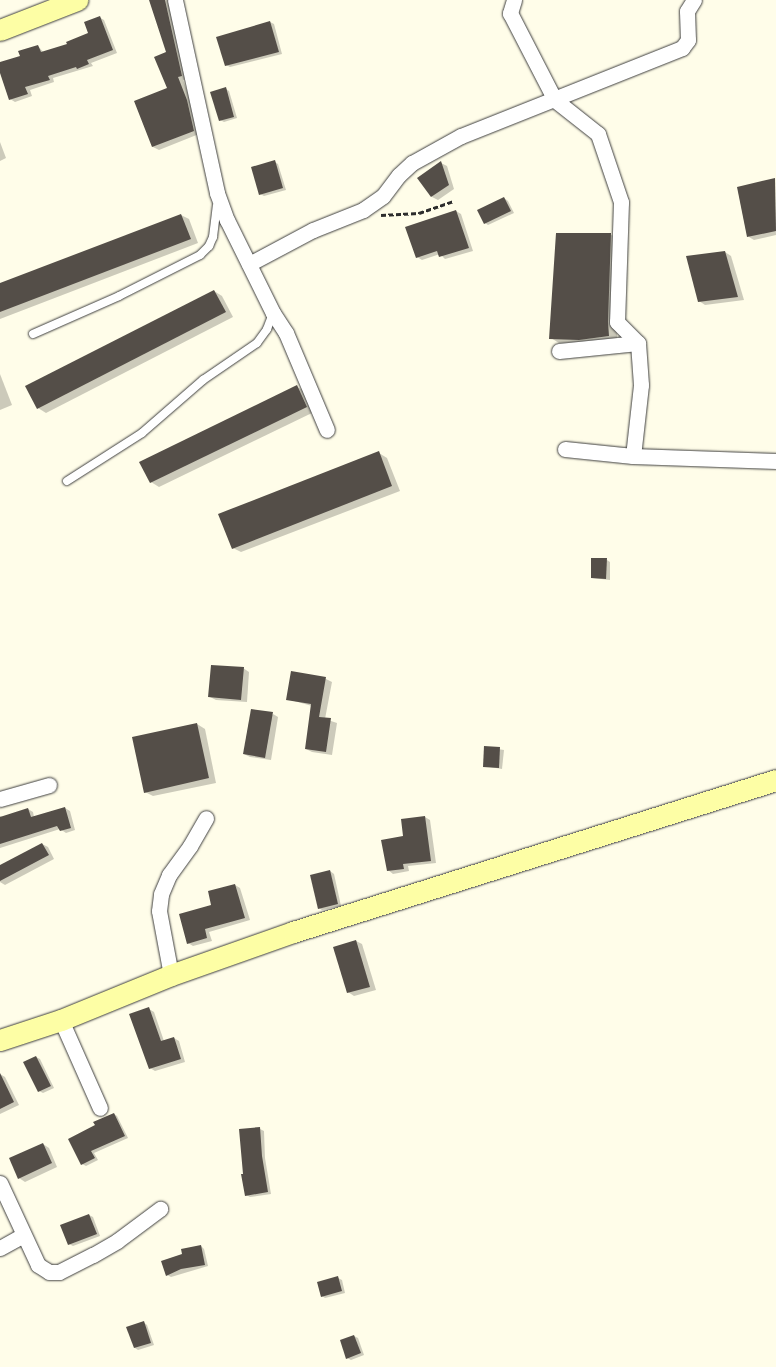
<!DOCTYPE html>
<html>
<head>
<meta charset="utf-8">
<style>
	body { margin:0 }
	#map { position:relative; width:776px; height:1367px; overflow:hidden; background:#fffde9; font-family:"Libre Baskerville",serif }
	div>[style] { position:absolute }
	.shadow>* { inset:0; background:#0003 }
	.building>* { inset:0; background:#544e48 }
	.path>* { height:2.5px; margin-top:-1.25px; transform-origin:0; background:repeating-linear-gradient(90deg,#2d2d2d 0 5px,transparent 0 7.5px) }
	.roads { filter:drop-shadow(0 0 1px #3e3e3e) drop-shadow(0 0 1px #3e3e3e) }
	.lane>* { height:8px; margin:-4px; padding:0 4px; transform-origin:4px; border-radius:4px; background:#fff }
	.street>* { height:15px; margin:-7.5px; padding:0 7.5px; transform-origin:7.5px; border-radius:7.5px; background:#fff }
	.secondary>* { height:21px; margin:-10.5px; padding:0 10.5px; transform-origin:10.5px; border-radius:10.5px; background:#fdfea5 }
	span { translate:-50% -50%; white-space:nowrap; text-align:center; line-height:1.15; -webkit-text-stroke:5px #fff; paint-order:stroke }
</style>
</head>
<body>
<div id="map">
	<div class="shadow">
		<div style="clip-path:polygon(151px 0,169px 0,187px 79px,183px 80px,192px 104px,199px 134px,159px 150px,153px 147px,136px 101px,169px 89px,168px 53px)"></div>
		<div style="clip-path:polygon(99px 17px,104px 20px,117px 53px,91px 63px,93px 66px,53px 78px,54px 82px,30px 90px,32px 96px,15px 102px,10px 99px,0 64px,22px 57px,38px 46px,44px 53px,69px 45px,90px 34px)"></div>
		<div style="clip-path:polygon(270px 22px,274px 24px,282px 54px,230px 67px,226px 65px)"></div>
		<div style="clip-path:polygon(226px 89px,229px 91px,237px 118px,224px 122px,220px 120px)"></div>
		<div style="clip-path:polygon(0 142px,6px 158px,0 161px)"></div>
		<div style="clip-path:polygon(275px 162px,278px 164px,286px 190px,264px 196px,260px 194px)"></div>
		<div style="clip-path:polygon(441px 163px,447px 166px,454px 189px,438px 200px,432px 197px)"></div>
		<div style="clip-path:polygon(774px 179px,776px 235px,754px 240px,749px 237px)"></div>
		<div style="clip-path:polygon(504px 198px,508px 201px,514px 213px,488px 225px,485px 223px)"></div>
		<div style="clip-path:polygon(456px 211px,461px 214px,473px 251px,445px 259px,440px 254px,422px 260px,417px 257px)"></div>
		<div style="clip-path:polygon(181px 215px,189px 219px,198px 243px,0 319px,0 285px)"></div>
		<div style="clip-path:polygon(610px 234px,618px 239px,617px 341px,559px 343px,551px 338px)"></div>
		<div style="clip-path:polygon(725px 252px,731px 256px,744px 300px,705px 305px,699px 301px)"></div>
		<div style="clip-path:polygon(214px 291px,222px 296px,233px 317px,46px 413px,38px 408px)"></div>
		<div style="clip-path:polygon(0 374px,12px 405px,0 410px)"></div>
		<div style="clip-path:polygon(297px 387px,305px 391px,314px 412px,159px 487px,151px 482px)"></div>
		<div style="clip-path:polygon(379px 453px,387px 458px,400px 491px,241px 552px,233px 548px)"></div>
		<div style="clip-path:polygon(607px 560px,610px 562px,610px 580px,592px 578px)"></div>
		<div style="clip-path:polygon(243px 668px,249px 672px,247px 702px,216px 700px,210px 697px)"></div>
		<div style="clip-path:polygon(292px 673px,326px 679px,332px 682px,325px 719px,337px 723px,332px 755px,312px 752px,306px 749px,312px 706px,287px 699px)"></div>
		<div style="clip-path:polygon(273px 714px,278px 717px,271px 760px,250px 757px,244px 754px)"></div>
		<div style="clip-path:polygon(197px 724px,205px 729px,216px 783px,153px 796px,145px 792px)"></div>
		<div style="clip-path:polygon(485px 747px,504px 750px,502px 769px,484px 766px)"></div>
		<div style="clip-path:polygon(65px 808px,70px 811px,75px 830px,66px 833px,60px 829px,0 848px,0 816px,3px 817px,28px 809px,33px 812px,34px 817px)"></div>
		<div style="clip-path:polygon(425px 817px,430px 820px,436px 863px,408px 866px,409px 871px,393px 874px,388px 870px,404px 837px)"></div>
		<div style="clip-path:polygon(42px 844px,48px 847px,54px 859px,5px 885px,0 882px,0 866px)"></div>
		<div style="clip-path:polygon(330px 871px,334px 874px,341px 906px,322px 910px,319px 908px)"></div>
		<div style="clip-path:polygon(235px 885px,240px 888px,250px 920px,209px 932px,212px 941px,193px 946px,188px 943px,213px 906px)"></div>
		<div style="clip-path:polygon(356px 941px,362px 944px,376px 990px,354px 996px,348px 992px,335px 947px)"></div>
		<div style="clip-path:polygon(149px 1009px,154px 1012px,164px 1041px,174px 1038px,179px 1041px,185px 1062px,155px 1071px,150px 1068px)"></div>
		<div style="clip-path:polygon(36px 1057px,40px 1059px,54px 1088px,43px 1093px,39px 1091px)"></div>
		<div style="clip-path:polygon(0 1074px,5px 1077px,19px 1105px,0 1114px)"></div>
		<div style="clip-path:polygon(114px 1114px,117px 1116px,128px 1138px,94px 1153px,98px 1160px,86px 1166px,82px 1164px,96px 1126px)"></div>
		<div style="clip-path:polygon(260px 1129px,264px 1131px,265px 1158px,271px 1194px,250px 1197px,246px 1195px,245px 1175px)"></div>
		<div style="clip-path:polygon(43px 1144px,49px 1148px,57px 1167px,25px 1182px,19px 1178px)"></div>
		<div style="clip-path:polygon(89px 1215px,93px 1217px,100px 1236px,73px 1246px,69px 1244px)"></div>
		<div style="clip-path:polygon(201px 1246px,204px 1249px,208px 1266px,171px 1277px,167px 1275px,184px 1255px)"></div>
		<div style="clip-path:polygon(338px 1278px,342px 1280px,345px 1293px,325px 1298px,322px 1296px)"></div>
		<div style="clip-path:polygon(143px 1322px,147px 1325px,154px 1345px,138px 1350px,135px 1348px)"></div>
		<div style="clip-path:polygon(354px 1336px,358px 1338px,364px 1355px,351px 1360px,347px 1358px)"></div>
	</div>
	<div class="building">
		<div style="clip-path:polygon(149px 0,165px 0,182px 76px,178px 77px,187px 100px,194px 131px,152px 147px,134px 101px,167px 88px,154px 57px,166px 52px)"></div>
		<div style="clip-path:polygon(100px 16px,113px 50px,87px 60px,89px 64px,77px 69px,76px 67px,48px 76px,50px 80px,25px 87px,28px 94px,9px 100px,0 73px,0 62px,20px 56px,18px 51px,38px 45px,41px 52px,67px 44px,66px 42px,88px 33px,84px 22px)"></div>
		<div style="clip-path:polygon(270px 21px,279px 52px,225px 66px,216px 37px)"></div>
		<div style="clip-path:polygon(226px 87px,234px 117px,219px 121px,210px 92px)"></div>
		<div style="clip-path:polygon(275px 160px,283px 188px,259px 195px,251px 167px)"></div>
		<div style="clip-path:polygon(441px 161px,449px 185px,431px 197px,417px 178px)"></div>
		<div style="clip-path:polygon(775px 178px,776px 231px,747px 237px,737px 187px)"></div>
		<div style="clip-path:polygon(504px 197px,511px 211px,484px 224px,477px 210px)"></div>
		<div style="clip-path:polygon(456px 210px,469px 248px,439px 257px,437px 251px,416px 258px,405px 227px)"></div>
		<div style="clip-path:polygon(181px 214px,191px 239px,0 312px,0 283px)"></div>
		<div style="clip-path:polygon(556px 233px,611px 233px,608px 322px,609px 336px,579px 340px,549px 339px)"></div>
		<div style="clip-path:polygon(725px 251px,738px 297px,698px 302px,686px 256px)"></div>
		<div style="clip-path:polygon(214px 290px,226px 312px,37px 409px,25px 386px)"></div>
		<div style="clip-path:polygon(297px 385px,307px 407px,150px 483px,139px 462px)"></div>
		<div style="clip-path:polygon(379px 451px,392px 486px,232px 549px,218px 514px)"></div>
		<div style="clip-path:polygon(591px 558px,607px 558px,606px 579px,591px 578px)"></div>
		<div style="clip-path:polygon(211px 665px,244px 667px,241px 700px,208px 697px)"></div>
		<div style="clip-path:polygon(291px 671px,326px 677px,319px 717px,331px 718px,326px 752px,305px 749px,311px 704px,286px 700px)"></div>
		<div style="clip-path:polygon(251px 709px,273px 712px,265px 758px,243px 754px)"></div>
		<div style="clip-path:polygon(197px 723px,209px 778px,144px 793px,132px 737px)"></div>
		<div style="clip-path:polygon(484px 746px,500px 747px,499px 768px,483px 767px)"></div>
		<div style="clip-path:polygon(65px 807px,71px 828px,60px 831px,57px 826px,0 844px,0 817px,28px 808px,31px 817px)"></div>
		<div style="clip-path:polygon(425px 816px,431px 861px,403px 864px,404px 869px,387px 871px,381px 840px,403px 836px,401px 819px)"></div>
		<div style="clip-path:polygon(42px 843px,49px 855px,0 881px,0 865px)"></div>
		<div style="clip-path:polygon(330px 870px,338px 904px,318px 909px,310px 875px)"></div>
		<div style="clip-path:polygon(235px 884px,245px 918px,205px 929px,207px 938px,187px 944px,179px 914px,211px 905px,208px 891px)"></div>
		<div style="clip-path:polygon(356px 940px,370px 987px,347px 993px,333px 947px)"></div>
		<div style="clip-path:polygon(149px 1007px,161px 1041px,174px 1037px,181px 1059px,149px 1069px,129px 1014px)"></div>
		<div style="clip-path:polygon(36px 1056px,51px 1086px,38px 1092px,23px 1062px)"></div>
		<div style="clip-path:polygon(0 1073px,14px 1102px,0 1109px)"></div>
		<div style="clip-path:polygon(114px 1113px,125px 1136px,91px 1151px,95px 1158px,81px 1165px,68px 1139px,95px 1125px,93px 1122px)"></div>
		<div style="clip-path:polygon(260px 1127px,262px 1156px,268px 1192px,245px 1196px,241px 1174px,243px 1174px,239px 1129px)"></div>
		<div style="clip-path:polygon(43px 1143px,52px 1163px,18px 1179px,9px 1158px)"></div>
		<div style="clip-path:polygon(89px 1214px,97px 1234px,68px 1245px,60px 1225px)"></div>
		<div style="clip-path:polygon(201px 1245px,205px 1265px,181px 1269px,166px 1276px,161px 1261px,182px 1254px,181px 1249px)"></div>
		<div style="clip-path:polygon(338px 1276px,342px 1291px,321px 1297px,317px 1282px)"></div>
		<div style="clip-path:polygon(144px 1321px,151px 1343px,134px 1348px,126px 1327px)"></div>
		<div style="clip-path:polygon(354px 1335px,361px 1353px,346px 1359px,340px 1340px)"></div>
	</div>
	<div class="path">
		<div style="left:381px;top:215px;width:38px;rotate:-3deg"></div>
		<div style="left:419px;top:213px;width:37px;rotate:-19deg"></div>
	</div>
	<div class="roads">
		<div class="lane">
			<div style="left:33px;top:334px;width:94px;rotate:-23.8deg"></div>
			<div style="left:119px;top:296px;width:91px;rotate:-26.8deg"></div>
			<div style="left:200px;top:255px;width:13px;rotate:-45deg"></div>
			<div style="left:209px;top:246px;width:10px;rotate:-66deg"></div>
			<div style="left:213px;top:237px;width:31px;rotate:-83deg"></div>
			<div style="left:67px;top:481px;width:89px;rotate:-32.6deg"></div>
			<div style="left:142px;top:433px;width:81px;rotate:-41deg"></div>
			<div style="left:203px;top:380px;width:65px;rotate:-34.4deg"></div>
			<div style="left:257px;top:343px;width:17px;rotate:-54deg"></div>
			<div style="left:267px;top:329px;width:17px;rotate:-69deg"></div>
		</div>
		<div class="street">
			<div style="left:175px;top:0;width:198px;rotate:77.7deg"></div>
			<div style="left:217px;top:193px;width:29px;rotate:70deg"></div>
			<div style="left:227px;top:220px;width:104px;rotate:63.7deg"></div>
			<div style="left:273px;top:313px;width:24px;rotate:57deg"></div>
			<div style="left:286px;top:333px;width:105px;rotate:67.1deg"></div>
			<div style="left:514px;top:0;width:14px;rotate:107deg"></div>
			<div style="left:510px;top:13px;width:98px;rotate:62.7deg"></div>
			<div style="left:555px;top:100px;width:55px;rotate:38.3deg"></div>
			<div style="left:598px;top:134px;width:72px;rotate:71.3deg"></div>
			<div style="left:621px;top:202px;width:120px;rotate:91.9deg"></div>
			<div style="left:617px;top:322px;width:30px;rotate:45deg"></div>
			<div style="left:638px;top:343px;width:42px;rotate:85.9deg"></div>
			<div style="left:641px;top:385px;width:71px;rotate:96.4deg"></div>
			<div style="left:633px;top:456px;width:143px;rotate:2deg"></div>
			<div style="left:249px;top:264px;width:72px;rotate:-28deg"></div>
			<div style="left:313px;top:230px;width:54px;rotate:-21.8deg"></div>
			<div style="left:363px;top:210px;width:24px;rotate:-35deg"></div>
			<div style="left:383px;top:196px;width:26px;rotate:-53deg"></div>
			<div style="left:399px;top:175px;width:18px;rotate:-43deg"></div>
			<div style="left:412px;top:163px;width:56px;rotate:-28.9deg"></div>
			<div style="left:461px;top:136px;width:238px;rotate:-21.7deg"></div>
			<div style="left:682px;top:48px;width:10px;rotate:-53deg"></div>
			<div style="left:688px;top:40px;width:29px;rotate:-92deg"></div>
			<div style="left:687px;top:11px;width:13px;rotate:-58deg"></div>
			<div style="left:559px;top:351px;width:79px;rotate:-5.8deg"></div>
			<div style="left:565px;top:449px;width:68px;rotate:5.9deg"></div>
			<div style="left:0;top:799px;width:51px;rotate:-15.9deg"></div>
			<div style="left:171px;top:975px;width:65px;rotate:-100.6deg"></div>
			<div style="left:159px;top:911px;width:17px;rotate:-83deg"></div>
			<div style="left:161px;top:894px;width:21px;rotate:-67deg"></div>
			<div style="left:169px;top:875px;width:36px;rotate:-54deg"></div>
			<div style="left:190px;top:846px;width:32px;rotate:-60deg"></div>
			<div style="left:61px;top:1020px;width:96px;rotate:66.1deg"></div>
			<div style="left:0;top:1183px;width:90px;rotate:65.1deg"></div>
			<div style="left:38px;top:1265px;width:13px;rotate:32deg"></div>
			<div style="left:49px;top:1272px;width:10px"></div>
			<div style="left:59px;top:1272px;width:38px;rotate:-27deg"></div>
			<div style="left:93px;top:1255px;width:28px;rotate:-30deg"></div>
			<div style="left:117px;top:1241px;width:54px;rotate:-36.7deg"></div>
			<div style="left:0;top:1248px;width:26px;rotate:-29deg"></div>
		</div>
		<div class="secondary">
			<div style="left:0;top:30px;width:83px;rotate:-21.3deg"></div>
			<div style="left:0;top:1040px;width:64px;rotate:-18.2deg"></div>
			<div style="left:61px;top:1020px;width:119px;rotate:-22.2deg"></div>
			<div style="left:171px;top:975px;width:129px;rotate:-19.4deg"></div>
			<div style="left:293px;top:932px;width:506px;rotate:-17.47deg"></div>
		</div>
	</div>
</div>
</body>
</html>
